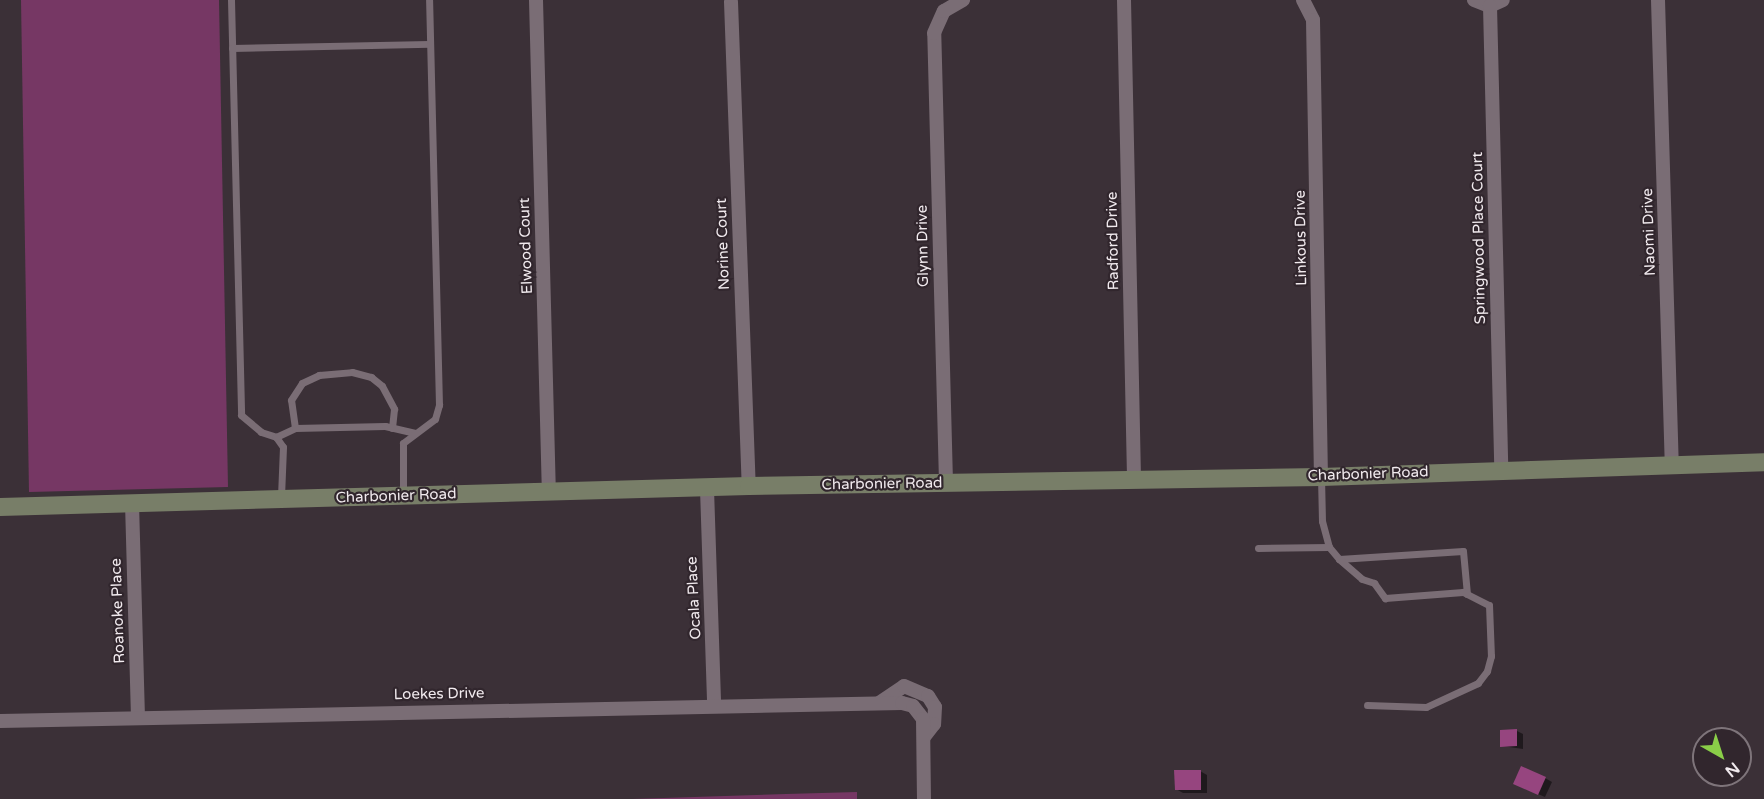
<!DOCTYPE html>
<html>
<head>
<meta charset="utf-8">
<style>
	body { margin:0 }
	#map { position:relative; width:1764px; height:799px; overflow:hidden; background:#3b3037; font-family:"Varela Round",sans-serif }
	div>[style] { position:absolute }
	.green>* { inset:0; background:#763764 }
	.shadow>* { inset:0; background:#0007 }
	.building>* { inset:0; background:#96457f }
	.lane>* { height:7px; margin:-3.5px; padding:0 3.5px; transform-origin:3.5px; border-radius:3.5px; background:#7a6d75 }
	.street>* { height:14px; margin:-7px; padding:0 7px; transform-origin:7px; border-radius:7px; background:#7a6d75 }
	.secondary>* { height:18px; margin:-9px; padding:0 9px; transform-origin:9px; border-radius:9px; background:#787e68 }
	span { translate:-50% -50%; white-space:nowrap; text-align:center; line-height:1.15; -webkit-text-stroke:4.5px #31262d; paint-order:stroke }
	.street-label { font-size:15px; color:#f1eaee }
	.north { position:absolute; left:1692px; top:727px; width:60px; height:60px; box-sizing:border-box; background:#31262d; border:2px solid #7e747a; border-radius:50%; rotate:141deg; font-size:16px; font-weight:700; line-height:24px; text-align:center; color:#f1eaee }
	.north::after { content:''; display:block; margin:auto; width:21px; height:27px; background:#8ace48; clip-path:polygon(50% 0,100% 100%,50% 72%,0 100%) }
</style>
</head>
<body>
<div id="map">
	<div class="green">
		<div style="clip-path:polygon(21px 0,219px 0,228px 487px,29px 492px)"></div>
		<div style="clip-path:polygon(857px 792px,857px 799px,632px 799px,786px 794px)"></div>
	</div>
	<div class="shadow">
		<div style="clip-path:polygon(1517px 731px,1523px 734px,1523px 749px,1502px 746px)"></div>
		<div style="clip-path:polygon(1200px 771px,1207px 775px,1207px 793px,1183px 793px,1176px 789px)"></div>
		<div style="clip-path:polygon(1545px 778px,1552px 782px,1545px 797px,1521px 787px)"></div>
	</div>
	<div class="building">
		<div style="clip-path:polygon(1517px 729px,1517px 746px,1500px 747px,1500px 730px)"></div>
		<div style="clip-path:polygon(1521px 766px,1546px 777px,1538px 795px,1513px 784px)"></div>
		<div style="clip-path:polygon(1174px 770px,1201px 770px,1201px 790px,1175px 790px)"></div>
	</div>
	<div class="lane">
		<div style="left:231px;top:0;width:415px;rotate:88.6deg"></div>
		<div style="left:241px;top:415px;width:26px;rotate:40deg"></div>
		<div style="left:261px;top:432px;width:16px;rotate:18deg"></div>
		<div style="left:276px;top:437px;width:12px;rotate:55deg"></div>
		<div style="left:283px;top:447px;width:50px;rotate:92.3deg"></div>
		<div style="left:232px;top:48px;width:197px;rotate:-1.2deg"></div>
		<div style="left:295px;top:428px;width:28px;rotate:-98deg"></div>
		<div style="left:291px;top:400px;width:20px;rotate:-57deg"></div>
		<div style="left:302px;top:383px;width:19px;rotate:-25deg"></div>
		<div style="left:319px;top:375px;width:33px;rotate:-5deg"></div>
		<div style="left:352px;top:372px;width:20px;rotate:15deg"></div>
		<div style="left:371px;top:377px;width:14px;rotate:39deg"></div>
		<div style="left:382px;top:386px;width:26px;rotate:62deg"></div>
		<div style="left:394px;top:409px;width:19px;rotate:96deg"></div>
		<div style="left:276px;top:437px;width:21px;rotate:-25deg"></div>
		<div style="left:295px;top:428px;width:90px;rotate:-1.3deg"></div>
		<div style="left:385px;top:426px;width:31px;rotate:13deg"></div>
		<div style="left:1321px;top:477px;width:44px;rotate:88.7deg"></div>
		<div style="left:1322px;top:521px;width:27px;rotate:75deg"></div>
		<div style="left:1329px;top:547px;width:16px;rotate:50deg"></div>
		<div style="left:1339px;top:559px;width:124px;rotate:-3.7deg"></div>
		<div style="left:1463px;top:551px;width:43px;rotate:84.7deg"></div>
		<div style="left:403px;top:496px;width:53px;rotate:-90deg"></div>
		<div style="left:403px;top:443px;width:40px;rotate:-37deg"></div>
		<div style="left:435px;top:419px;width:15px;rotate:-74deg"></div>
		<div style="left:439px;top:405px;width:405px;rotate:-91.4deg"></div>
		<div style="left:1258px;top:548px;width:71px;rotate:-0.8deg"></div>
		<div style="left:1339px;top:559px;width:30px;rotate:41deg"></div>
		<div style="left:1362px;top:579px;width:13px;rotate:18deg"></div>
		<div style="left:1374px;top:583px;width:19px;rotate:54deg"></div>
		<div style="left:1385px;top:598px;width:78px;rotate:-4.4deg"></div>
		<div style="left:1463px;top:592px;width:29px;rotate:27deg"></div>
		<div style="left:1489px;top:605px;width:51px;rotate:87.8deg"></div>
		<div style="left:1491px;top:656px;width:16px;rotate:105deg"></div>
		<div style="left:1487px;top:671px;width:15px;rotate:127deg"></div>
		<div style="left:1478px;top:683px;width:57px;rotate:155.2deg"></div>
		<div style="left:1426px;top:707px;width:59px;rotate:-178.1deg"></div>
	</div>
	<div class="street">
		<div style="left:536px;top:0;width:492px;rotate:88.5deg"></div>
		<div style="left:1124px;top:0;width:480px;rotate:88.8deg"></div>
		<div style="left:1303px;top:0;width:22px;rotate:63deg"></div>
		<div style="left:1313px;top:20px;width:457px;rotate:89deg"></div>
		<div style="left:1474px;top:0;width:17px;rotate:21deg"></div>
		<div style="left:1490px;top:6px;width:14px;rotate:-25deg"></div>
		<div style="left:1658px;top:0;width:462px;rotate:88.3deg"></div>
		<div style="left:731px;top:2px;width:484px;rotate:87.9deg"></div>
		<div style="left:1490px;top:6px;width:464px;rotate:88.6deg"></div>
		<div style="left:946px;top:482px;width:449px;rotate:-91.5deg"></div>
		<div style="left:934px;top:33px;width:24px;rotate:-66deg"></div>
		<div style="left:944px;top:11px;width:22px;rotate:-30deg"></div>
		<div style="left:707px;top:489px;width:216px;rotate:88.1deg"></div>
		<div style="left:132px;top:503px;width:215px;rotate:88.4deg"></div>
		<div style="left:879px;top:703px;width:30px;rotate:-34deg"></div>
		<div style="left:904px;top:686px;width:26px;rotate:23deg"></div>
		<div style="left:928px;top:696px;width:13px;rotate:58deg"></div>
		<div style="left:935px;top:707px;width:17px;rotate:93deg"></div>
		<div style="left:934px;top:724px;width:16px;rotate:128deg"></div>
		<div style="left:0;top:721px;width:902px;rotate:-1.14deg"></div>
		<div style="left:902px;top:703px;width:11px;rotate:15deg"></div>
		<div style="left:913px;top:706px;width:16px;rotate:52deg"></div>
		<div style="left:923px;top:719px;width:80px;rotate:89.3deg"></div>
	</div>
	<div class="secondary">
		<div style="left:0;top:507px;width:749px;rotate:-1.61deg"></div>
		<div style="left:749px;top:486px;width:572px;rotate:-0.9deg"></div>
		<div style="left:1321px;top:477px;width:443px;rotate:-1.9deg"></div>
	</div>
	<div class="street-label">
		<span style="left:1649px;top:232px;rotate:-92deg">Naomi Drive</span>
		<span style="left:1301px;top:238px;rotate:-91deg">Linkous Drive</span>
		<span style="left:1479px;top:238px;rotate:-91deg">Springwood Place Court</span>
		<span style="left:1113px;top:241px;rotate:-91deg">Radford Drive</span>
		<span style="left:723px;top:244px;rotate:-92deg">Norine Court</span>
		<span style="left:526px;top:246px;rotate:-92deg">Elwood Court</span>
		<span style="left:923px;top:246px;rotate:-91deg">Glynn Drive</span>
		<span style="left:1368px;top:474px;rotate:-2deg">Charbonier Road</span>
		<span style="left:882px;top:484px;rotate:-1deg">Charbonier Road</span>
		<span style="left:396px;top:496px;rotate:-2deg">Charbonier Road</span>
		<span style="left:694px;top:598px;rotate:-93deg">Ocala Place</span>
		<span style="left:118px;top:611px;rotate:-92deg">Roanoke Place</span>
		<span style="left:439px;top:694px;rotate:-1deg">Loekes Drive</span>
	</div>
	<div class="north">N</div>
</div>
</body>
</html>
